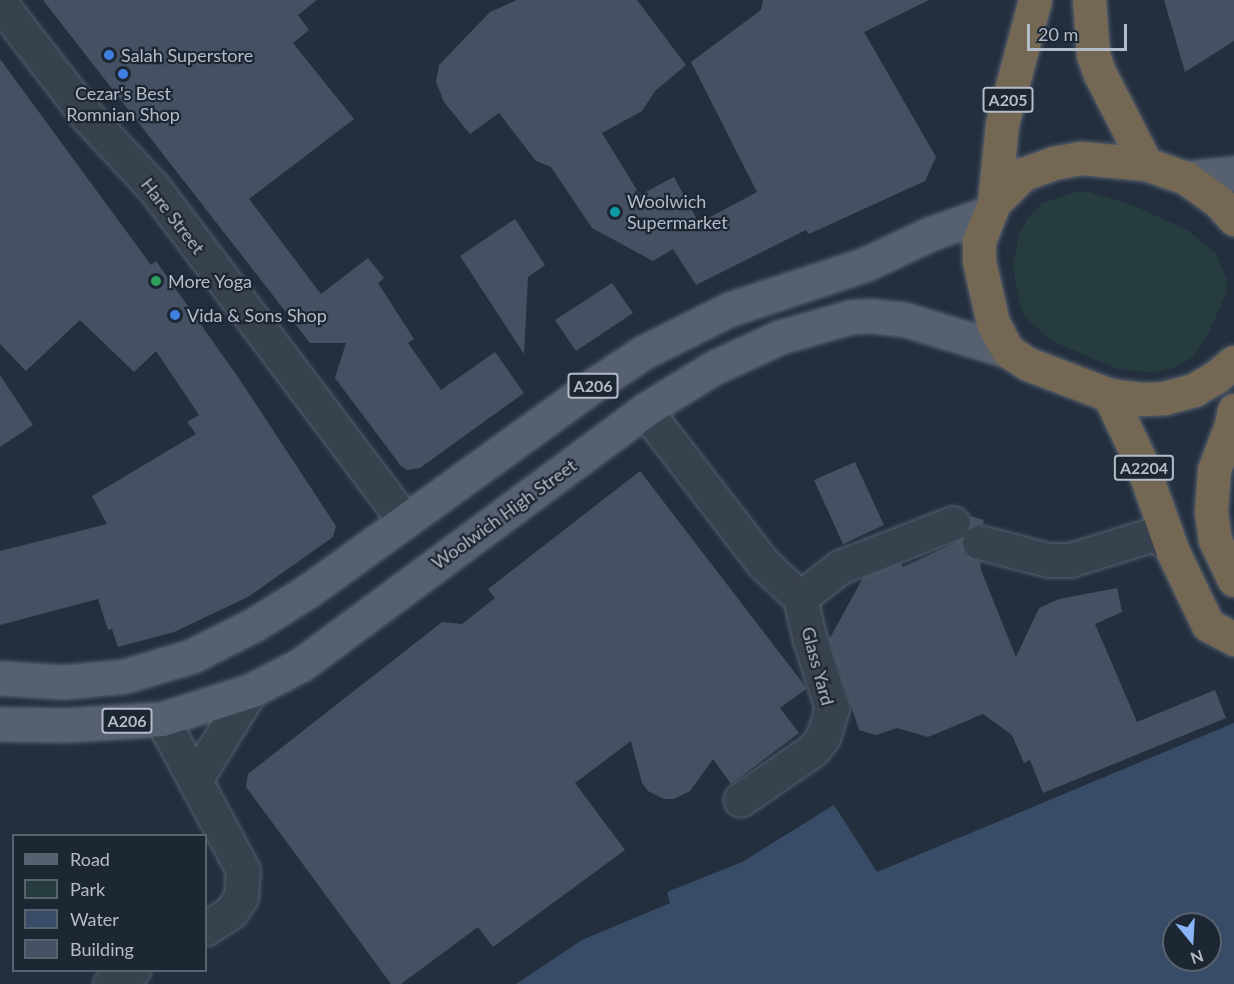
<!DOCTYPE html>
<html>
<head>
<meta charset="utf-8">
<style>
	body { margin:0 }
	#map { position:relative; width:1234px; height:984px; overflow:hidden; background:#242f3e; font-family:Lato,sans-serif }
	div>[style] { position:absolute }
	.green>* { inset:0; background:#263c3f }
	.water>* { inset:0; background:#394c67 }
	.building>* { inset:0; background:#455162 }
	.roads { filter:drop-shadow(0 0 2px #565f6c) drop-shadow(0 0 2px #565f6c) }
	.minor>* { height:33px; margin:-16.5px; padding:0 16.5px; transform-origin:16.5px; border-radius:16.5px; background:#38414e }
	.major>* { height:33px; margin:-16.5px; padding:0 16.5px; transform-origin:16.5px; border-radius:16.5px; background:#56606e }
	.highway>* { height:33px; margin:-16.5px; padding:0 16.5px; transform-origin:16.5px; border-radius:16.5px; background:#746855 }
	.dots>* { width:16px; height:16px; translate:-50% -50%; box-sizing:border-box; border:3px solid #1d2633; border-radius:50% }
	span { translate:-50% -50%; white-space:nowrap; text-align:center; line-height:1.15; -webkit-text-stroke:4.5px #1d2633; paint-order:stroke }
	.shield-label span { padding:2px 4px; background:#1d2633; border:2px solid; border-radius:4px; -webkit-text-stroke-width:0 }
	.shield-label { font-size:16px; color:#b4bcc9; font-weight:700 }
	.poi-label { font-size:18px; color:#b4bcc9 }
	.left { translate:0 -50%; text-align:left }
	.street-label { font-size:18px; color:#b4bcc9 }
	.legend { position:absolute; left:12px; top:834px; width:195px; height:138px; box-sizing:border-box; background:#1d2633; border:2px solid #59626f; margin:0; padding:8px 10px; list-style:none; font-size:18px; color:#b4bcc9 }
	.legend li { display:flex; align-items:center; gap:12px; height:30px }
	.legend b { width:30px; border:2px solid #59626f }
	.north { position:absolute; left:1162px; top:912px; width:60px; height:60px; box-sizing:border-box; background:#1d2633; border:2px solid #59626f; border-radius:50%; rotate:162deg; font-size:16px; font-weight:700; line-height:24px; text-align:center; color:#b4bcc9 }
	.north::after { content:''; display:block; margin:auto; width:21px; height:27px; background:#8ab4f8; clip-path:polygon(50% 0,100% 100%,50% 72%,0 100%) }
	.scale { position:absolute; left:1027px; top:24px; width:100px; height:27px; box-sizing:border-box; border:3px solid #b4bcc9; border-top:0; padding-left:8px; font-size:18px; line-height:21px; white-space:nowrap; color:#b4bcc9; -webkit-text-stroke:4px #1d2633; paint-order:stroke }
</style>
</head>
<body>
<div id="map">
	<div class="green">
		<div style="clip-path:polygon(1086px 191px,1135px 206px,1189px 231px,1217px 255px,1227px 280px,1226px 293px,1207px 337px,1193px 357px,1178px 366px,1153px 373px,1115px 368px,1052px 341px,1025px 317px,1020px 305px,1013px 267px,1019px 234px,1028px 218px,1041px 204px,1072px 193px)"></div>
	</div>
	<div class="water">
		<div style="clip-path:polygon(evenodd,1234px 723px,1234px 984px,516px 984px,582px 940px,670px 903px,667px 892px,742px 862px,834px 805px,877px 872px,1234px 723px,1174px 924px,1210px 924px,1210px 960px,1174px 960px,1174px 924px)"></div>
	</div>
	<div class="building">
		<div style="clip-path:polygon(43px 0,317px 0,298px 15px,309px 30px,293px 43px,354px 119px,249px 199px,321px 294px,368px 258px,384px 278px,378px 283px,414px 339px,408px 343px,441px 390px,495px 352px,524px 393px,420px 468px,407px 470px,401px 466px,335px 378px,346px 343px,310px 343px)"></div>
		<div style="clip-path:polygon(517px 0,637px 0,686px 65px,655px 91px,642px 111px,602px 133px,640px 195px,674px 177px,699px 223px,757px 192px,691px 62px,761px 10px,763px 0,929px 0,864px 32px,936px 157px,925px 181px,809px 234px,806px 230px,696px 285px,673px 249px,653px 261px,592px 228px,551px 167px,536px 161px,499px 113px,470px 134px,444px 102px,436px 82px,439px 65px,490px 12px)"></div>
		<div style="clip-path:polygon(1164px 0,1234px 0,1234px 41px,1185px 72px)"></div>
		<div style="clip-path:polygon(0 59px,151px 265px,156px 261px,240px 380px,336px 526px,333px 537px,248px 597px,174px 632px,118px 647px,112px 629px,108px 630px,98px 599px,0 625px,0 551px,107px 524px,92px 496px,196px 434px,187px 422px,199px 415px,156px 351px,134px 372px,80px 320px,26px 371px,0 344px)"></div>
		<div style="clip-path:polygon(515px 219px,545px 265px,528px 277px,524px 354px,460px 256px)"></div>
		<div style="clip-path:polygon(612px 283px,633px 313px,576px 351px,555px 320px)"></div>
		<div style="clip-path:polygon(0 375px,33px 425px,0 447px)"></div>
		<div style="clip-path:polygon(855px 462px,884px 525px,843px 544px,814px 480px)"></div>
		<div style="clip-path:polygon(640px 471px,805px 686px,806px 689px,780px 708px,799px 733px,731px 784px,713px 759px,690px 791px,674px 799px,664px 799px,648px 791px,642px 783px,631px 741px,575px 783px,625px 850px,493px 947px,478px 927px,401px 984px,391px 984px,246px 787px,248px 774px,442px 622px,462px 624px,495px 598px,488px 589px)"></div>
		<div style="clip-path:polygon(970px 516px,984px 520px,983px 524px,972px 525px)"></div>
		<div style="clip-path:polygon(961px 540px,965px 555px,980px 562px,981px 570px,1016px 657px,1039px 608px,1059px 599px,1117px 588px,1122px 612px,1095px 624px,1137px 722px,1215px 690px,1226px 718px,1043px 793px,1030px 760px,1024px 763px,1012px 735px,983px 714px,928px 737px,897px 728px,876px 735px,859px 730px,829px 639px,831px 636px,863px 578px,901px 563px,903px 567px)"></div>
	</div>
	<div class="roads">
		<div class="minor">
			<div style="left:0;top:3px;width:143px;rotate:52.4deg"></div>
			<div style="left:87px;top:116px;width:98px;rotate:47.1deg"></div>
			<div style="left:154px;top:188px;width:416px;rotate:53deg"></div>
			<div style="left:645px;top:410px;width:193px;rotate:52.4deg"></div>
			<div style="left:763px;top:563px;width:51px;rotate:43.4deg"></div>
			<div style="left:800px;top:598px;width:43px;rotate:76.6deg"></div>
			<div style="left:810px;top:640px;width:71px;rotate:72.1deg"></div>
			<div style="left:832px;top:708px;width:30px;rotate:107deg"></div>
			<div style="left:823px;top:737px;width:16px;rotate:128deg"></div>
			<div style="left:813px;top:750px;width:88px;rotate:145.6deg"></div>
			<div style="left:979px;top:542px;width:71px;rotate:14.6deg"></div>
			<div style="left:1048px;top:560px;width:22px"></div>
			<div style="left:1070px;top:560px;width:88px;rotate:-17.2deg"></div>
			<div style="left:1154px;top:534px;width:19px;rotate:35deg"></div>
			<div style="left:800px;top:598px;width:51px;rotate:-37.8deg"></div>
			<div style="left:840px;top:567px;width:121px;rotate:-21.3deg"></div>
			<div style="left:162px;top:719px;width:171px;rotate:61.8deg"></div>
			<div style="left:243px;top:870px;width:27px;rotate:94deg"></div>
			<div style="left:241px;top:897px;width:18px;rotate:124deg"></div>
			<div style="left:231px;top:912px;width:30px;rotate:147deg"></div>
			<div style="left:195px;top:780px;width:105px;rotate:-58.3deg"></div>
			<div style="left:110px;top:984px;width:27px;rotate:-31deg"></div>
		</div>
		<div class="major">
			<div style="left:1186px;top:178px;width:48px;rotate:-5.9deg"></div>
			<div style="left:0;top:678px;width:64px;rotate:3.6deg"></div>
			<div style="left:64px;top:682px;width:61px;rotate:-5.6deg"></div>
			<div style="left:125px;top:676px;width:70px;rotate:-16.6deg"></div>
			<div style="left:192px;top:656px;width:71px;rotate:-26.9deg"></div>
			<div style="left:255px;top:624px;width:62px;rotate:-31.9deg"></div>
			<div style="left:308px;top:591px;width:342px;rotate:-35.8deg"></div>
			<div style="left:585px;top:391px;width:71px;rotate:-33.5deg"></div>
			<div style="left:644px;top:352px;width:96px;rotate:-26.6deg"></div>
			<div style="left:730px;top:309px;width:143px;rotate:-18.3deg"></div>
			<div style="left:866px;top:264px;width:73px;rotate:-25.2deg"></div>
			<div style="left:932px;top:233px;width:60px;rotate:-19.3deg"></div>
			<div style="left:0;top:724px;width:66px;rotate:0.9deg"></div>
			<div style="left:66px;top:725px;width:96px;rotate:-3.6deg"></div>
			<div style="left:162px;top:719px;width:92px;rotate:-17.7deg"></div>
			<div style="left:250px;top:691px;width:59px;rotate:-27.4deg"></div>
			<div style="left:302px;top:664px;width:427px;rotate:-36.5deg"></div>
			<div style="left:645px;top:410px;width:80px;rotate:-31.7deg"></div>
			<div style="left:713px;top:368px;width:74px;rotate:-24.8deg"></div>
			<div style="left:780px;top:337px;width:73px;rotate:-15.9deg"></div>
			<div style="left:850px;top:317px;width:22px;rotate:-3deg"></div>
			<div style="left:872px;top:316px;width:31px;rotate:6deg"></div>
			<div style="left:903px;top:319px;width:110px;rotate:16.9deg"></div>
		</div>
		<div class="highway">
			<div style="left:1089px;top:0;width:55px;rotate:85.8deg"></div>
			<div style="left:1093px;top:55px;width:20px;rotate:70deg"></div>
			<div style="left:1100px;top:74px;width:101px;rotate:62.9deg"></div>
			<div style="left:994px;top:203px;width:79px;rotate:-84.2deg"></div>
			<div style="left:1002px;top:124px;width:128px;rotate:-75.1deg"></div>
			<div style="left:1234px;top:219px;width:23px;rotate:-131deg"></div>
			<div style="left:1219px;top:202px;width:41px;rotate:-144deg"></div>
			<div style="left:1186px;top:178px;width:42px;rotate:-160.7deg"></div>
			<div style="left:1146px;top:164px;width:65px;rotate:-174.7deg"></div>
			<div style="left:1081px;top:158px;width:27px;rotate:170deg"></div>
			<div style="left:1054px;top:163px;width:33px;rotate:160deg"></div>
			<div style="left:1023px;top:174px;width:41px;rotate:135deg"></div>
			<div style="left:994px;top:203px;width:41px;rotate:111.5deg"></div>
			<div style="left:979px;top:241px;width:20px;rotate:90deg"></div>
			<div style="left:979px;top:261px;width:64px;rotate:77.3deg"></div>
			<div style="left:993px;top:323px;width:32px;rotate:62deg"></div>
			<div style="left:1008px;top:351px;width:24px;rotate:33deg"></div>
			<div style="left:1028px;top:364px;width:87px;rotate:20.9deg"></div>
			<div style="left:1109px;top:395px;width:32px;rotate:7deg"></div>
			<div style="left:1141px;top:399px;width:23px;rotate:-2deg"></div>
			<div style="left:1164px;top:398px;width:31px;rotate:-15deg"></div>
			<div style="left:1194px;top:390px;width:26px;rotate:-31deg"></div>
			<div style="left:1216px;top:377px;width:23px;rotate:-40deg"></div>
			<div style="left:1109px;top:395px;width:74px;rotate:64.5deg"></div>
			<div style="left:1141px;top:462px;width:96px;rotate:70.4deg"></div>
			<div style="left:1173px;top:552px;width:81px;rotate:64.4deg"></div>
			<div style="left:1208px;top:625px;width:30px;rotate:28deg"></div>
			<div style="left:1234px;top:410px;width:15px;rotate:101deg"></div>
			<div style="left:1231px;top:425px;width:48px;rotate:110.7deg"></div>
			<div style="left:1214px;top:470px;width:42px;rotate:94.1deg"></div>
			<div style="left:1211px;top:512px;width:28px;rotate:82deg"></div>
			<div style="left:1215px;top:540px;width:44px;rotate:64.6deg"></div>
		</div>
	</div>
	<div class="dots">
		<div style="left:109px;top:55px;background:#3f7fe0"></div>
		<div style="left:123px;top:74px;background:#3f7fe0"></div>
		<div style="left:615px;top:212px;background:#0f9aa8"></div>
		<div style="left:156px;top:281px;background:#2e9e5b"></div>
		<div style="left:175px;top:315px;background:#3f7fe0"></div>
	</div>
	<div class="shield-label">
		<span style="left:1008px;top:100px">A205</span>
		<span style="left:593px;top:386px">A206</span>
		<span style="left:1144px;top:468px">A2204</span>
		<span style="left:127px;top:721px">A206</span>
	</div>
	<div class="poi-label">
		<span class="left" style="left:121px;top:55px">Salah Superstore</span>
		<span style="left:123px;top:104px">Cezar's Best<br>Romnian Shop</span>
		<span class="left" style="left:627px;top:212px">Woolwich<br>Supermarket</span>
		<span class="left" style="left:168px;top:281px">More Yoga</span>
		<span class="left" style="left:187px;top:315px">Vida &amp; Sons Shop</span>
	</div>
	<div class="street-label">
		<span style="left:173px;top:216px;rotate:52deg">Hare Street</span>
		<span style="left:504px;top:514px;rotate:-36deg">Woolwich High Street</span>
		<span style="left:818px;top:666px;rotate:75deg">Glass Yard</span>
	</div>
	<ul class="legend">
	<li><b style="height:8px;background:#56606e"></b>Road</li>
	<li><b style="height:16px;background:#263c3f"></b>Park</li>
	<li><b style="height:16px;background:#394c67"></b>Water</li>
	<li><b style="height:16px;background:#455162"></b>Building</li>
	</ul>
	<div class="north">N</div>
	<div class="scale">20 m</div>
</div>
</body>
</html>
